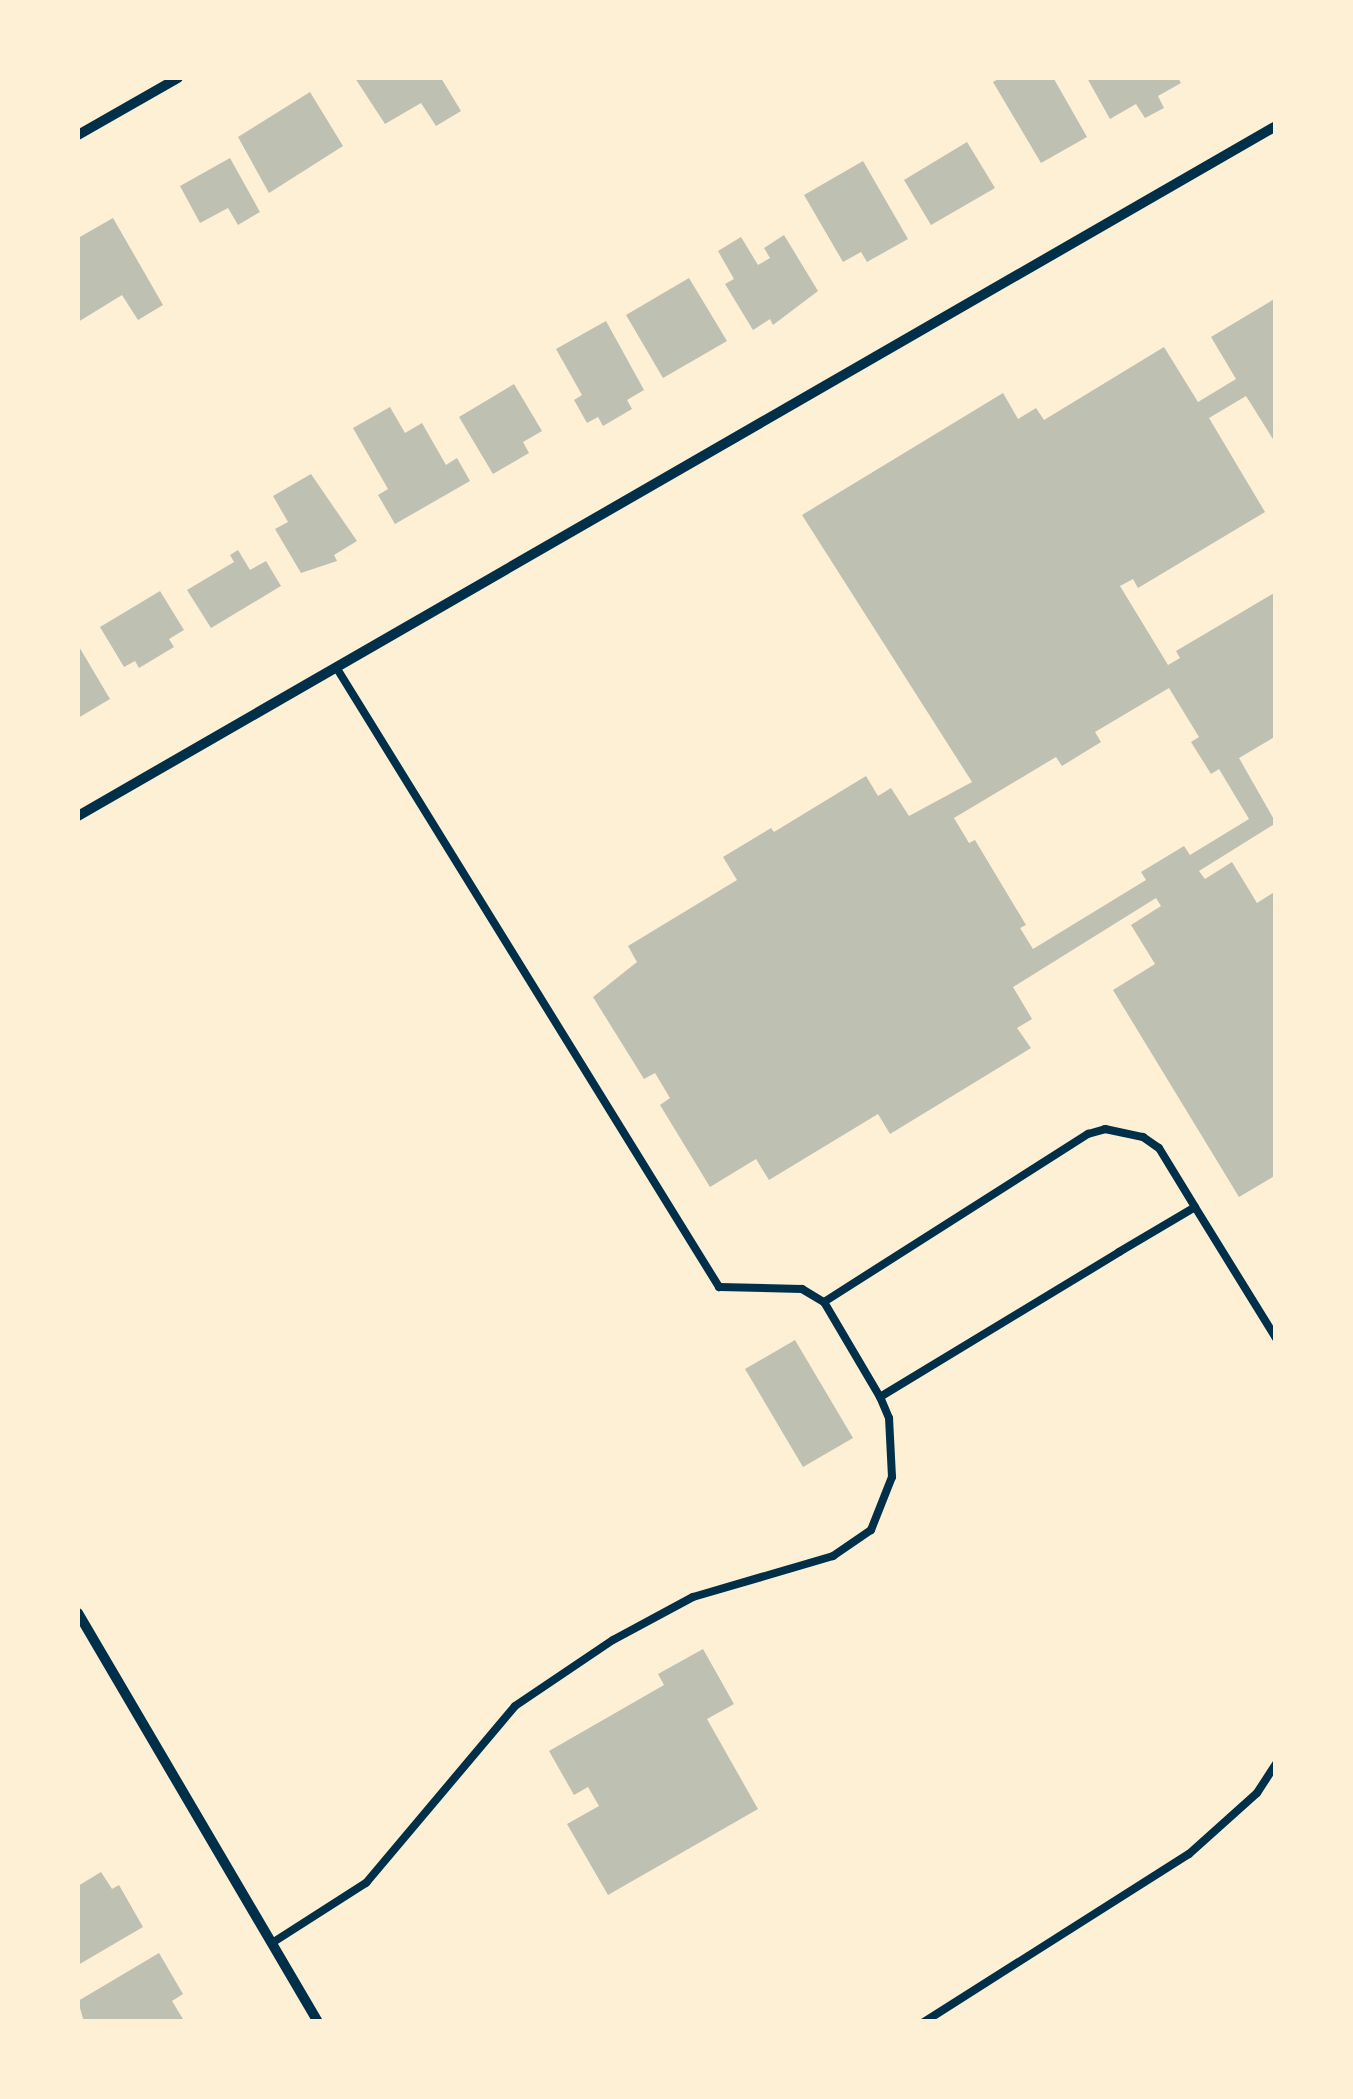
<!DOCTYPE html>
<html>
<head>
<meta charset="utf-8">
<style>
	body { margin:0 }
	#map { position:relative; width:1353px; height:2099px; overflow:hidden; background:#fdf0d5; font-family:Inter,sans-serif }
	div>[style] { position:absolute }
	.building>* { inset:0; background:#bec0b2 }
	.service>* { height:8px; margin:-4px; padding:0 4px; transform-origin:4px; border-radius:4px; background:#003049 }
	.minor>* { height:10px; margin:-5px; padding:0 5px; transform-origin:5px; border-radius:5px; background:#003049 }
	span { translate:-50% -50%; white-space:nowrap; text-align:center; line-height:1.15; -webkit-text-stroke:10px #fdf0d5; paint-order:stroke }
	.frame { position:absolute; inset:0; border:80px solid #fdf0d5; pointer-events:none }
</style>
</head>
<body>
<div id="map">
	<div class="building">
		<div style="clip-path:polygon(355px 78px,441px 78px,461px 111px,436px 126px,421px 103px,385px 124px)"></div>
		<div style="clip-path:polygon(1000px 78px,1054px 79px,1087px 137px,1041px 163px,993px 82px)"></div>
		<div style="clip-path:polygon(1087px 78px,1178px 78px,1181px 83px,1158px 96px,1164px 108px,1145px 118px,1136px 104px,1110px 119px)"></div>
		<div style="clip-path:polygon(310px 92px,343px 146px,269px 193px,238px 137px)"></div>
		<div style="clip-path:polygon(967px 142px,995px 188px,931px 225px,904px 180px)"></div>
		<div style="clip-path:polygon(230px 158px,260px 212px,238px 225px,228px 208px,200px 223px,180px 186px)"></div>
		<div style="clip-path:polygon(863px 161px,908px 239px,867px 262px,861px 252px,843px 262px,804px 195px)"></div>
		<div style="clip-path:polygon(113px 218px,163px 305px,138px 320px,122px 295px,78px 322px,78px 238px)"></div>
		<div style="clip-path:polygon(784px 235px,818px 291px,773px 325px,770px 319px,753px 330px,725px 284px,734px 279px,718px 251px,741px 237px,758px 265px,770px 258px,764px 248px)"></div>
		<div style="clip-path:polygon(689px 278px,727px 341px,663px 378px,626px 315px)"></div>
		<div style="clip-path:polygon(evenodd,1276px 298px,1276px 444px,1246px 396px,1209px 418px,1265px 512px,1138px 588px,1133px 579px,1120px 586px,1168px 665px,1180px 658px,1176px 651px,1276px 592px,1276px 736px,1239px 758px,1276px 823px,1199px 871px,1205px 879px,1232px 862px,1257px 903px,1276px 891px,1276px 1175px,1239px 1197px,1113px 990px,1155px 964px,1131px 925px,1161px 906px,1156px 898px,1013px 987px,1032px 1019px,1017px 1028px,1031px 1048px,890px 1134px,878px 1114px,769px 1180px,756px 1159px,710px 1187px,660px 1105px,670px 1098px,655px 1073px,644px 1079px,593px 997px,637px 962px,628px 946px,737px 880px,723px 857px,771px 828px,774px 832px,866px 776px,878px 796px,891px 788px,909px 816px,972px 782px,802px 515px,1003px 393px,1018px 419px,1036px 408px,1044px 420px,1164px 347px,1198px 402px,1236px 379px,1211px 337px,1276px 298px,1169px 688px,1199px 737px,1191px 742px,1211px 774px,1219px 769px,1249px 819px,1190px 855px,1184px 846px,1141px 872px,1146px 880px,1033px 949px,1020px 928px,1026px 925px,975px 840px,969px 843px,954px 818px,1056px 757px,1062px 766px,1101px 742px,1095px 732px,1169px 688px)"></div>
		<div style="clip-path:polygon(606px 321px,644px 390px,627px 400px,632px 409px,603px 426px,598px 417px,587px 423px,574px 400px,582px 395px,556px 349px)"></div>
		<div style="clip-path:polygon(514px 384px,542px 431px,523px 442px,529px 453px,493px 474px,459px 417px)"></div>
		<div style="clip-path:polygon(390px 407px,405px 433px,422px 423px,446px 465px,457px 458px,470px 481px,395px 524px,378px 495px,388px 489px,353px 428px)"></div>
		<div style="clip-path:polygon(311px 474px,357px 541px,334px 555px,337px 561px,301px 573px,275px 529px,288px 522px,273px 496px)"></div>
		<div style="clip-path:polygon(238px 550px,250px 570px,266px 561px,281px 586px,211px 628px,187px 590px,234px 562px,230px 555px)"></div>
		<div style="clip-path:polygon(160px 591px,184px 630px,169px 639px,174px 647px,139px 668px,135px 661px,124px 667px,100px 627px)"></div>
		<div style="clip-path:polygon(78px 645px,110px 699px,78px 718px)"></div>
		<div style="clip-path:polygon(795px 1340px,853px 1438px,803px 1467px,745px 1369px)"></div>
		<div style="clip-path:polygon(703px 1649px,734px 1704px,707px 1719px,758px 1809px,608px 1895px,567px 1824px,599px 1806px,588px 1787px,574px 1795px,549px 1751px,664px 1685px,658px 1674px)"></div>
		<div style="clip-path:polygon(101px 1872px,112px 1889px,119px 1885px,143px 1927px,78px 1965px,78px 1886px)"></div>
		<div style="clip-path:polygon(159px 1953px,183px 1994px,172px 2001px,183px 2019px,84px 2022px,78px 2001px)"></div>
	</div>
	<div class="service">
		<div style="left:336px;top:667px;width:729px;rotate:58.29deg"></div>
		<div style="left:719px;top:1287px;width:83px;rotate:1.4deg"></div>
		<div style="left:802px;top:1289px;width:26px;rotate:31deg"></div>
		<div style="left:880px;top:1397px;width:110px;rotate:-120.5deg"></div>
		<div style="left:824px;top:1302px;width:313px;rotate:-32.5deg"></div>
		<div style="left:1088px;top:1134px;width:18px;rotate:-16deg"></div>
		<div style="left:1105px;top:1129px;width:39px;rotate:12deg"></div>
		<div style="left:1143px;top:1137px;width:19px;rotate:35deg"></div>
		<div style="left:1159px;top:1148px;width:69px;rotate:58.6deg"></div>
		<div style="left:272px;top:1943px;width:112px;rotate:-32.6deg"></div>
		<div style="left:366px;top:1883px;width:231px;rotate:-49.9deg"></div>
		<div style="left:515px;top:1706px;width:118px;rotate:-34deg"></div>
		<div style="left:613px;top:1640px;width:91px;rotate:-28.3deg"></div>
		<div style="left:693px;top:1597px;width:146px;rotate:-16.3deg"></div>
		<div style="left:833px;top:1556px;width:46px;rotate:-34.4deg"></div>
		<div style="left:871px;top:1530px;width:57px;rotate:-68.4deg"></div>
		<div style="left:892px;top:1477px;width:59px;rotate:-92.9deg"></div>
		<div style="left:889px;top:1418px;width:23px;rotate:-113deg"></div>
		<div style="left:880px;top:1397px;width:280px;rotate:-31.2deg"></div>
		<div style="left:1119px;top:1252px;width:88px;rotate:-30.6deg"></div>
		<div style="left:1195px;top:1207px;width:154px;rotate:58.3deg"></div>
		<div style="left:924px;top:2022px;width:314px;rotate:-32.4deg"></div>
		<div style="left:1189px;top:1854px;width:91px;rotate:-41.9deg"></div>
		<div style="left:1257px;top:1793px;width:35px;rotate:-57deg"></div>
	</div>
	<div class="minor">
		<div style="left:78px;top:135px;width:115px;rotate:-29.7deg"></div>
		<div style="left:78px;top:816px;width:1382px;rotate:-29.94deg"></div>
		<div style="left:78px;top:1613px;width:474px;rotate:59.6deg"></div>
	</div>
	<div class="frame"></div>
</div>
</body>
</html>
